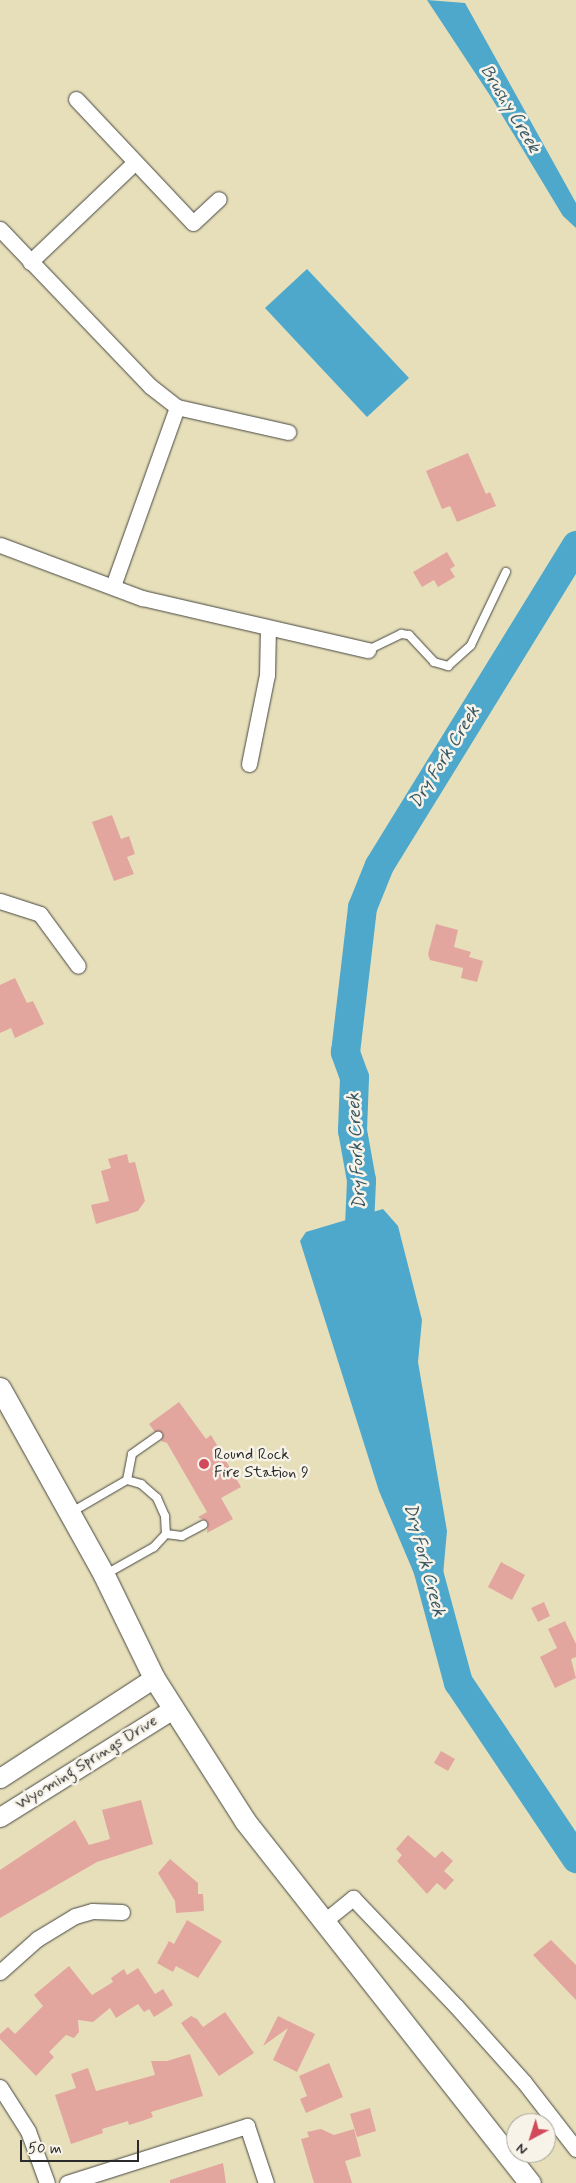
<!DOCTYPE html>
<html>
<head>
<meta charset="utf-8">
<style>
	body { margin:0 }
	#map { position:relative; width:576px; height:2183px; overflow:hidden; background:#e6dfba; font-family:Mynerve,sans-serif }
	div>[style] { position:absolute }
	.water>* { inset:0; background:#4ea8cc }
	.river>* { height:29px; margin:-14.5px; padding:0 14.5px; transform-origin:14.5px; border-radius:14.5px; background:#4ea8cc }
	.building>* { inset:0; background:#e3a69f }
	.roads { filter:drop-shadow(0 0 1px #474640) drop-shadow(0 0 1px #474640) }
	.service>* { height:8px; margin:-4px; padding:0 4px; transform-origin:4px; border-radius:4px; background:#fff }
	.minor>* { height:15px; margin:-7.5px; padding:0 7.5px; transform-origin:7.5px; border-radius:7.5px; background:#fff }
	.tertiary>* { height:19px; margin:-9.5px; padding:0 9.5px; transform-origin:9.5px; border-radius:9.5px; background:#fff }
	.secondary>* { height:21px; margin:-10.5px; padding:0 10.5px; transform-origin:10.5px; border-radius:10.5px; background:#fff }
	.dots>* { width:14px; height:14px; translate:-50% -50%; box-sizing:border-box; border:2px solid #f7f3e8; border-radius:50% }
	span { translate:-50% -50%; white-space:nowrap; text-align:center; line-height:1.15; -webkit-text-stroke:5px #f7f3e8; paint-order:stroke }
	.poi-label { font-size:16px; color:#2b2b2b }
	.left { translate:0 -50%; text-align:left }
	.street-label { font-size:16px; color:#2b2b2b }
	.water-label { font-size:18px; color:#375763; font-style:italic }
	.north { position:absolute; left:506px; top:2113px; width:50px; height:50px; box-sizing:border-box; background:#f7f3e8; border:1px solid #a5a39c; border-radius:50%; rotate:220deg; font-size:14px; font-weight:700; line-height:20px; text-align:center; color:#2b2b2b }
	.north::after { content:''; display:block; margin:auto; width:18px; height:22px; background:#d1495b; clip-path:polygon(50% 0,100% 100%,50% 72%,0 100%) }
	.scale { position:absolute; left:20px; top:2140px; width:119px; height:22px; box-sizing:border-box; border:2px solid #2b2b2b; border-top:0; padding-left:6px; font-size:15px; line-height:18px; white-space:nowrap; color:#2b2b2b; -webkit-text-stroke:4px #f7f3e8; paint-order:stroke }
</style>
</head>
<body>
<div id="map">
	<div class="water">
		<div style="clip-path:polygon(427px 0,465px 3px,576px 203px,576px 228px,563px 216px,491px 97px)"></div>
		<div style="clip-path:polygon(307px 269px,409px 378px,367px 417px,265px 308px)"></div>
		<div style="clip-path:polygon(383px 1209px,398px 1226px,422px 1320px,418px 1362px,447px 1531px,443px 1575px,424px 1597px,379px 1491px,300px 1241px,306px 1232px)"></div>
	</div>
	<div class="river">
		<div style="left:353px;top:1255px;width:30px;rotate:-78deg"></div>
		<div style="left:359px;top:1226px;width:46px;rotate:-87.5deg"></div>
		<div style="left:361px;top:1180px;width:51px;rotate:-100.2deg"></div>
		<div style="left:352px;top:1130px;width:53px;rotate:-87.8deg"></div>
		<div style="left:354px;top:1077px;width:27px;rotate:-110deg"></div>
		<div style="left:345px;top:1052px;width:146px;rotate:-83.3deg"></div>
		<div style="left:362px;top:907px;width:45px;rotate:-68deg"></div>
		<div style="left:379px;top:865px;width:376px;rotate:-58.4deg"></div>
		<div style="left:422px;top:1549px;width:138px;rotate:74.9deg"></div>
		<div style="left:458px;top:1682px;width:212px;rotate:56.2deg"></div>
	</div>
	<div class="building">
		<div style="clip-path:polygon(468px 453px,486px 494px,490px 492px,496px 506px,457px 522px,450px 506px,442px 509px,426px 471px)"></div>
		<div style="clip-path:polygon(447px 552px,455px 566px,450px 569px,455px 577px,438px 587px,434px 580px,422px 587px,413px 572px)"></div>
		<div style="clip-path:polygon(112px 815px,121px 839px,129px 836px,135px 854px,127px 857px,134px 874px,114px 881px,92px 822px)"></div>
		<div style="clip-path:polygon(436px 924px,458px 930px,454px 947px,471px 952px,469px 957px,483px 961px,477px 982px,461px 978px,463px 968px,430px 960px,428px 954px)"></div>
		<div style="clip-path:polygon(15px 978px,27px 1003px,33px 1001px,44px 1024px,15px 1038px,11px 1028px,0 1033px,0 985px)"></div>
		<div style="clip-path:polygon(127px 1154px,129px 1163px,135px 1162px,145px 1201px,138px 1211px,96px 1224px,91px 1205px,109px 1201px,101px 1171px,111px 1168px,108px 1159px)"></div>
		<div style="clip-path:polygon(179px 1402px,206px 1439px,211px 1435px,241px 1487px,221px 1498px,233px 1519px,207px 1533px,208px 1522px,198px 1517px,207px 1512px,167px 1443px,161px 1441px,163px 1433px,155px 1432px,149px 1424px)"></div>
		<div style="clip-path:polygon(501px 1562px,525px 1575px,512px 1600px,488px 1587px)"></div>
		<div style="clip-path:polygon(544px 1602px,550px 1616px,538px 1622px,531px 1608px)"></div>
		<div style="clip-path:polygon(565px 1621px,576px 1644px,576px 1657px,571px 1659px,576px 1678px,555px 1688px,540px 1657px,557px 1648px,548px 1629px)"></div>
		<div style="clip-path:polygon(441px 1751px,455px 1759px,448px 1771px,434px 1763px)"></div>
		<div style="clip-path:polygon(141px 1800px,153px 1844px,97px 1862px,0 1918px,0 1870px,75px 1820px,89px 1845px,110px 1839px,102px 1810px)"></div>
		<div style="clip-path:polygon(408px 1835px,435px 1858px,442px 1851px,453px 1861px,444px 1871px,454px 1880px,445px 1890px,437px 1883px,427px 1894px,397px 1861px,402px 1855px,396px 1849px)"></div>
		<div style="clip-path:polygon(170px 1859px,198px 1883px,198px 1894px,203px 1894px,204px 1911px,176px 1913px,175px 1901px,158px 1873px)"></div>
		<div style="clip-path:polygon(187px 1920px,222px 1941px,198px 1978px,176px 1966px,173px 1972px,157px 1963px,169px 1941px,174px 1944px)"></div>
		<div style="clip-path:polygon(551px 1940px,576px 1965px,576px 2000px,533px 1955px)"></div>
		<div style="clip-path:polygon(69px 1966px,92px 1995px,113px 1982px,111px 1978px,124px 1969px,127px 1975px,138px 1968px,155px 1994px,163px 1989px,173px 2005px,154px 2017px,149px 2009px,144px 2012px,138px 2004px,116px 2018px,110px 2008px,93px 2022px,78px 2020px,79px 2032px,74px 2038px,66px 2035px,49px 2052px,54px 2057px,36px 2076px,0 2039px,0 2034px,8px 2027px,15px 2034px,43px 2006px,34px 1995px)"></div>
		<div style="clip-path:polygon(225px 2012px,254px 2053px,219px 2076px,181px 2023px,191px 2016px,197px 2019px,203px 2027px)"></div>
		<div style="clip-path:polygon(278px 2016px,315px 2034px,297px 2072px,273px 2060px,288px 2028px,263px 2046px)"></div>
		<div style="clip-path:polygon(190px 2054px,203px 2096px,151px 2112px,153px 2117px,145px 2120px,129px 2125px,128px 2121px,102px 2129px,103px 2133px,71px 2144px,55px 2095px,76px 2088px,71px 2074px,88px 2068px,96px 2091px,155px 2075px,151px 2061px,167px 2061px)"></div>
		<div style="clip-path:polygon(329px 2063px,343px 2097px,306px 2113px,300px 2099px,307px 2096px,299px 2076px)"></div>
		<div style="clip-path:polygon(370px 2108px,376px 2131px,357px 2137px,350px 2114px)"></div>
		<div style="clip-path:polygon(321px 2129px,334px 2135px,354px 2129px,361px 2156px,345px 2161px,352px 2183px,314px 2183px,301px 2139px,309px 2137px,307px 2132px)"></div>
		<div style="clip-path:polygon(223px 2163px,226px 2183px,170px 2183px,170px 2180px)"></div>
	</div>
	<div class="roads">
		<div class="service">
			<div style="left:368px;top:650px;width:37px;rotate:-26deg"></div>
			<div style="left:401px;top:634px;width:8px;rotate:7deg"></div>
			<div style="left:409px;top:635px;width:37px;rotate:47deg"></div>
			<div style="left:434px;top:662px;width:15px;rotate:16deg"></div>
			<div style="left:448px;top:666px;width:31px;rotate:-42deg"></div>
			<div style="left:471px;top:645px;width:81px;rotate:-64.4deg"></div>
			<div style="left:127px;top:1480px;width:26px;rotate:-79deg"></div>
			<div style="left:132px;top:1454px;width:32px;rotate:-35deg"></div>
			<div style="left:70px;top:1513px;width:66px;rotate:-30.1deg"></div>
			<div style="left:127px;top:1480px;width:15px;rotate:16deg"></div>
			<div style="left:141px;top:1484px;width:21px;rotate:41deg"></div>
			<div style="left:157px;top:1498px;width:20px;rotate:66deg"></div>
			<div style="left:165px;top:1516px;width:18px;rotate:87deg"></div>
			<div style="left:166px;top:1534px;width:18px;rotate:133deg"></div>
			<div style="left:154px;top:1547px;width:55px;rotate:150.6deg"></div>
			<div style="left:166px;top:1534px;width:16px;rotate:7deg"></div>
			<div style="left:182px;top:1536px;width:24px;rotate:-28deg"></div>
		</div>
		<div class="minor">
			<div style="left:76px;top:99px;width:170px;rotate:46.7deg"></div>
			<div style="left:193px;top:223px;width:35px;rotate:-43deg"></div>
			<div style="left:0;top:229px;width:217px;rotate:46.3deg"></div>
			<div style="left:150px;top:386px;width:34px;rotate:38deg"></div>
			<div style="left:177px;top:407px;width:114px;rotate:12.7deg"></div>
			<div style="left:30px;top:262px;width:144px;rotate:-43.6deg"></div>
			<div style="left:0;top:545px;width:152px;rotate:20.5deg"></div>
			<div style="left:142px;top:598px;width:232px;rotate:13deg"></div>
			<div style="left:113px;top:586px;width:190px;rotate:-70.3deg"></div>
			<div style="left:249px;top:764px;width:91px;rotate:-78.6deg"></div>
			<div style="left:267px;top:675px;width:47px;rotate:-88.8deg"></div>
			<div style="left:0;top:901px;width:42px;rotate:18deg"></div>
			<div style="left:40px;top:914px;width:64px;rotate:53.8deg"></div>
			<div style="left:322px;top:1923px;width:40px;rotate:-39deg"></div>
			<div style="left:353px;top:1898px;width:149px;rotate:46.4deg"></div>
			<div style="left:456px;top:2006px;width:102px;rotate:48.2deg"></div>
			<div style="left:524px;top:2082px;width:85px;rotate:52.2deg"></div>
			<div style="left:0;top:1972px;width:50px;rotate:-41.7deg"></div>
			<div style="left:37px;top:1939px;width:44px;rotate:-31.2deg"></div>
			<div style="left:75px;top:1916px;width:18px;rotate:-16deg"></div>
			<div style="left:92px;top:1911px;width:30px;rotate:2deg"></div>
			<div style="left:0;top:2087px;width:52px;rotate:57.5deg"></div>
			<div style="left:28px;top:2131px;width:55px;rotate:69.9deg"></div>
			<div style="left:67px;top:2183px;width:189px;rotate:-17.6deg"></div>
			<div style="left:247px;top:2126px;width:60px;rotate:71.6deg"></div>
		</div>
		<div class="tertiary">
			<div style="left:0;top:1778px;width:184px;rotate:-33deg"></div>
			<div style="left:0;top:1817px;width:204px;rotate:-32deg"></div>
		</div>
		<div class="secondary">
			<div style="left:0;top:1388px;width:214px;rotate:60.9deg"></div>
			<div style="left:104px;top:1575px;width:114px;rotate:64.1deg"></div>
			<div style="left:154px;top:1678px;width:169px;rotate:57.5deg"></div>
			<div style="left:245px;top:1821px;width:461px;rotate:51.8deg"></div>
		</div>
	</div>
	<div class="dots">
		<div style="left:204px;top:1464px;background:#d1495b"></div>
	</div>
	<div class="poi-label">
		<span class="left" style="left:214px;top:1464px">Round Rock<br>Fire Station 9</span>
	</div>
	<div class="street-label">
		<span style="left:87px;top:1763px;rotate:-32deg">Wyoming Springs Drive</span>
	</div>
	<div class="water-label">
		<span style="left:510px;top:109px;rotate:59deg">Brushy Creek</span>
		<span style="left:445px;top:757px;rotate:-58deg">Dry Fork Creek</span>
		<span style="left:357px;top:1151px;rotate:-93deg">Dry Fork Creek</span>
		<span style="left:424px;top:1560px;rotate:75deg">Dry Fork Creek</span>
	</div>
	<div class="north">N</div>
	<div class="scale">50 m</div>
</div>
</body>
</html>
